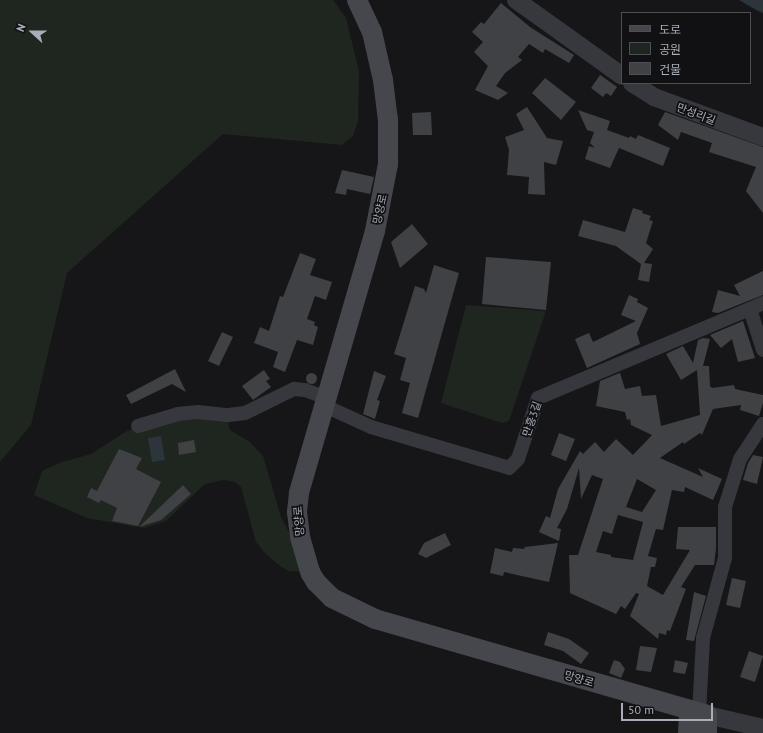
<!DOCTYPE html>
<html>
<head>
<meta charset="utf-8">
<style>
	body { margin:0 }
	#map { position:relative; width:763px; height:733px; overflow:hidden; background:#161618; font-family:"PT Sans","Noto Sans KR",sans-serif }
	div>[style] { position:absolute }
	.green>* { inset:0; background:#1e261f }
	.water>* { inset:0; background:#2c353c }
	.building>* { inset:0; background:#404145 }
	.round { border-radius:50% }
	.minor>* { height:14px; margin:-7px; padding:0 7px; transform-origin:7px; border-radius:7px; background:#37383d }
	.tertiary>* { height:18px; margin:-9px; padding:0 9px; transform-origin:9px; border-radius:9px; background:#37383d }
	.secondary>* { height:20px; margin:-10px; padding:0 10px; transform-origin:10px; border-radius:10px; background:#45474d }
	span { translate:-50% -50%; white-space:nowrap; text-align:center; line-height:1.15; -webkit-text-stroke:3.5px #111113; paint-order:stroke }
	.street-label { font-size:11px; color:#a8adb8 }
	.legend { position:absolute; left:621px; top:12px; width:130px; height:72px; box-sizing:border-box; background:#111113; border:1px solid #4d4f55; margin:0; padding:5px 7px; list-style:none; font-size:12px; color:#a8adb8 }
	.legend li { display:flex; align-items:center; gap:8px; height:20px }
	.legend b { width:20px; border:1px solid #4d4f55 }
	.north { position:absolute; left:12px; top:12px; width:40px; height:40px; -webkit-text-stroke:3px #111113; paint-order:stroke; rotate:291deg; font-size:11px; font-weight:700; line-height:16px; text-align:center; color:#a8adb8 }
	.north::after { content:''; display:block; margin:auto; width:14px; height:18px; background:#a8adb8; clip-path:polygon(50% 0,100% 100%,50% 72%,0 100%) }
	.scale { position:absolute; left:621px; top:703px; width:92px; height:18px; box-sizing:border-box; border:2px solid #a8adb8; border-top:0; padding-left:5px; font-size:12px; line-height:14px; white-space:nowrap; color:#a8adb8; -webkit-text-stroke:3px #111113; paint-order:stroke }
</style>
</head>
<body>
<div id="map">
	<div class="green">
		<div style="clip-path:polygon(0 0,333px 0,346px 18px,359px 71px,358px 121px,353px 136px,342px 145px,223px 134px,67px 273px,31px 425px,0 462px)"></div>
		<div style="clip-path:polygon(466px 305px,546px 311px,509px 421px,502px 423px,441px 403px)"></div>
		<div style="clip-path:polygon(178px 414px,228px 420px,230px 430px,250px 442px,263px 456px,281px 517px,310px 572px,289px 571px,281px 567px,264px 552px,256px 542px,241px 487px,235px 482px,224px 480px,205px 484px,166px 521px,144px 528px,87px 518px,34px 495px,42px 471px,59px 463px,91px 454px,127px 431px)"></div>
	</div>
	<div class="water">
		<div style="clip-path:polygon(739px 0,763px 0,763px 13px,758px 11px)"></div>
		<div style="clip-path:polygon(161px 436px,165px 460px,152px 462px,148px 438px)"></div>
	</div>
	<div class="building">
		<div style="clip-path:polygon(501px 3px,530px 27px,574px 55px,569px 63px,545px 49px,543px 53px,529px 44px,518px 57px,522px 60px,505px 73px,496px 86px,508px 93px,498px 100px,475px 90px,488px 66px,474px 52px,483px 42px,472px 32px,481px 22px,484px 24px)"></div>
		<div style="clip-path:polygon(600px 75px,617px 87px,611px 96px,606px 93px,603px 97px,591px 88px)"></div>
		<div style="clip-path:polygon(545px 78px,576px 102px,561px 120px,532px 93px)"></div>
		<div style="clip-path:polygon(527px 107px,547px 138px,563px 141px,556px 165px,544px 162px,545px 195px,528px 194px,529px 177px,507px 175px,509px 150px,505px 137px,524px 130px,516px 114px)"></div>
		<div style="clip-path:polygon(578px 110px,610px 121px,607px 130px,629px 138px,630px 136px,636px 139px,638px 135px,670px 148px,663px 166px,619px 148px,610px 168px,585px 159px,589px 146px,595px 148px,590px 143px,594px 132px,587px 130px)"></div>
		<div style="clip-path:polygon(431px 112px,432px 135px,413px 135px,412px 113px)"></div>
		<div style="clip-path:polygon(665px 112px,763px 147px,763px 213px,746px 191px,756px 167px,709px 152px,712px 143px,681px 132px,678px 140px,658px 125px)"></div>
		<div style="clip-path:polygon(342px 170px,374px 177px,370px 194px,347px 189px,346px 195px,335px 193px)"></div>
		<div style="clip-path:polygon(633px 208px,643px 211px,642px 213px,651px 216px,649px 220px,653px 221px,646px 243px,653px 249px,644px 263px,652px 264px,649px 282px,638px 280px,641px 264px,616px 246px,578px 236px,583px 220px,625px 232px)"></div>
		<div style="clip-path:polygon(412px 224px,428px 244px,400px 268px,391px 242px)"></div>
		<div style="clip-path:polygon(300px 253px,316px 259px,310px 275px,332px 282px,326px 300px,315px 296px,307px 319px,315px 322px,314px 325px,318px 327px,313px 345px,297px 340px,285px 372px,273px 367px,278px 352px,254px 343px,260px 327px,269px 331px,280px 296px,283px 297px)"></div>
		<div style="clip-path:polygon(486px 257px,551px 262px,546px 310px,482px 304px)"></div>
		<div style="clip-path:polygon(434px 265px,459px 273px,418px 418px,402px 413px,410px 383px,400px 380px,406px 358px,394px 354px,415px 286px,424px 289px,426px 293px)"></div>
		<div style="clip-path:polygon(763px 271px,763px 295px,718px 313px,712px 312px,718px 290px,740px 296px,734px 285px)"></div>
		<div style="clip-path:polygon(629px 295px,638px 299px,637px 302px,648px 308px,637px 333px,640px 344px,587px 368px,575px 339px,589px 333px,593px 342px,636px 321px,621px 315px)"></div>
		<div style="clip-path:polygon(743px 321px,755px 358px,738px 362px,732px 339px,721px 348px,710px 335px)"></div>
		<div style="clip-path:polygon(222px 332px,233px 337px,219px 366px,208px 361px)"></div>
		<div style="clip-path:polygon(evenodd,703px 338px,710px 339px,703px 366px,709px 366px,710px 386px,712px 388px,734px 385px,735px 389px,763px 395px,763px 403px,759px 416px,740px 410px,741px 405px,713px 409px,702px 435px,700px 433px,684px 444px,683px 442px,660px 458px,703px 477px,698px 468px,722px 479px,713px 500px,685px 487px,684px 492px,672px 490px,663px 530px,656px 529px,648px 556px,657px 558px,655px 567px,651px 567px,647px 586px,663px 595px,690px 550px,676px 549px,678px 527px,716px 527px,716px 548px,714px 565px,695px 565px,681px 587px,686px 589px,670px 631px,667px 630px,666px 635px,659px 633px,658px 639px,630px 616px,639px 594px,636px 593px,625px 609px,621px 606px,616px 614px,570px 593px,569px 555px,578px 555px,603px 479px,592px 475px,581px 499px,579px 468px,567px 509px,557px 528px,561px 529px,559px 541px,539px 532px,546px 516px,550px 518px,558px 489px,580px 451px,583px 454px,595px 442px,604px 452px,616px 439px,633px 455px,652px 435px,631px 425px,630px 419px,627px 420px,625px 412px,596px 406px,600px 381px,632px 368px,620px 373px,625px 389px,640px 386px,642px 396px,656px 395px,661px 426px,700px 415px,697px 370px,681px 380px,666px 354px,683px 346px,693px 363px,698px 340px,703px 338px,637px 479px,656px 490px,642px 512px,626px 507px,637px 479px,703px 338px,618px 515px,643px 522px,633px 560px,611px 557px,611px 555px,596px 552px,603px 531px,612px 534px,618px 515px)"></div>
		<div style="clip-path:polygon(175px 369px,186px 392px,172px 384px,131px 404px,126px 395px)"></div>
		<div style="clip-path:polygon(264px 370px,270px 379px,266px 381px,271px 387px,253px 400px,242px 386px)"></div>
		<div style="clip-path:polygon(374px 371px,386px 376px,377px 400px,380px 401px,375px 419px,363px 414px)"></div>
		<div class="round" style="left:305.5px;top:372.5px;width:11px;height:11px"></div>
		<div style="clip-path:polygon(559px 433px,575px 439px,566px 461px,551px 455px)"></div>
		<div style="clip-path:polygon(194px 440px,196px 452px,179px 455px,178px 443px)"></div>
		<div style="clip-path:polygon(119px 449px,142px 458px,136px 469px,161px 482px,138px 526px,112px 521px,117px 508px,101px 500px,99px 503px,87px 497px,91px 488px,97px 491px)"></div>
		<div style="clip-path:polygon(753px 455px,763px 457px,757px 484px,743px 480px,748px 463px)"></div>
		<div style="clip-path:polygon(183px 485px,191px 494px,161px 520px,139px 527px)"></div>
		<div style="clip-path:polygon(445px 533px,451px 545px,426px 558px,418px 554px,424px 543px)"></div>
		<div style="clip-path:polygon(558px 543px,549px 582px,504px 572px,503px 576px,490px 573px,495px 548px,512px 552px,513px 548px,524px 549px,525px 547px)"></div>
		<div style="clip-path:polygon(732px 578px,746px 581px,740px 608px,726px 605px)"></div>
		<div style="clip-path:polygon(694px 592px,706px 596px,694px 641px,686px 640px)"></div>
		<div style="clip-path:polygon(548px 632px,569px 639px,589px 653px,581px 664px,563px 651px,544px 645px)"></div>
		<div style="clip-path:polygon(640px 646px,657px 648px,651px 672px,636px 670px)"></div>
		<div style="clip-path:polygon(749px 651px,763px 656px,755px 682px,740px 677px)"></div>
		<div style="clip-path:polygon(614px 660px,620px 662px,625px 669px,621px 678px,609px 673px)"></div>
		<div style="clip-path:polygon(675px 660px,688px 663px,685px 674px,673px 672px)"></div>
	</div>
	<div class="minor">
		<div style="left:763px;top:303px;width:14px;rotate:155deg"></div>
		<div style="left:750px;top:309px;width:43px;rotate:72.4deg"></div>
		<div style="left:325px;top:406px;width:51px;rotate:24.5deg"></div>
		<div style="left:371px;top:427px;width:144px;rotate:16.5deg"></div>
		<div style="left:509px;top:468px;width:13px;rotate:-45deg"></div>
		<div style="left:518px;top:459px;width:64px;rotate:-71.8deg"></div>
		<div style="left:538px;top:398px;width:230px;rotate:-22.8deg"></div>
		<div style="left:138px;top:426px;width:42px;rotate:-16.7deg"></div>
		<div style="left:178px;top:414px;width:20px;rotate:-6deg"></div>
		<div style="left:198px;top:412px;width:30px;rotate:6deg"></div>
		<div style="left:228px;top:415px;width:17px;rotate:-7deg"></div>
		<div style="left:245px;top:413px;width:55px;rotate:-26.1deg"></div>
		<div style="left:294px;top:389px;width:11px;rotate:5deg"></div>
		<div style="left:305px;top:390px;width:23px;rotate:20deg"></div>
		<div style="left:699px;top:713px;width:75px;rotate:-86.9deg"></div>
		<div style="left:703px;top:638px;width:83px;rotate:-74.6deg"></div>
		<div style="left:725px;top:558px;width:51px;rotate:-90deg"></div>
		<div style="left:725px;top:507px;width:50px;rotate:-72.6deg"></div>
		<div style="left:740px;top:459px;width:42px;rotate:-56.7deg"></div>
	</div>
	<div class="tertiary">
		<div style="left:516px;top:0;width:130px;rotate:35.6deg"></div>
		<div style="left:632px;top:83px;width:26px;rotate:32deg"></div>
		<div style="left:654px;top:97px;width:116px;rotate:20.2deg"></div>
		<div style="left:707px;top:715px;width:57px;rotate:13.1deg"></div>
	</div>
	<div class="secondary">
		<div style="left:357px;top:0;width:35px;rotate:65deg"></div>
		<div style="left:372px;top:32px;width:49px;rotate:77.1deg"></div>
		<div style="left:383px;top:80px;width:38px;rotate:83deg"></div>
		<div style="left:388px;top:118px;width:46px;rotate:90deg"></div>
		<div style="left:388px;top:164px;width:68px;rotate:101deg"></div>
		<div style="left:375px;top:231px;width:273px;rotate:106.2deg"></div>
		<div style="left:299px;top:493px;width:19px;rotate:96deg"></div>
		<div style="left:297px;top:512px;width:25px;rotate:83deg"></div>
		<div style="left:300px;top:537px;width:36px;rotate:74deg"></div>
		<div style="left:310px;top:572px;width:12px;rotate:59deg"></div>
		<div style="left:316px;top:582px;width:23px;rotate:45deg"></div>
		<div style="left:332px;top:598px;width:48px;rotate:26deg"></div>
		<div style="left:375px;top:619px;width:346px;rotate:16.1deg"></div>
		<div style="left:707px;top:715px;width:18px;rotate:90deg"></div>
		<div style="left:688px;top:733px;width:22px;rotate:-87deg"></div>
	</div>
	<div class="street-label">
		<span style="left:696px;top:114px;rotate:21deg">만성리길</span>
		<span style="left:380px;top:209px;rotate:-77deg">망양로</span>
		<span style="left:532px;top:419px;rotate:-71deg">만흥3길</span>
		<span style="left:299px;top:521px;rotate:-94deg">망양로</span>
		<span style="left:579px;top:679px;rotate:16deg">망양로</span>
	</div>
	<ul class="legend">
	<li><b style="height:5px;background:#45474d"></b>도로</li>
	<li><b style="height:11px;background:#1e261f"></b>공원</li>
	<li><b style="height:11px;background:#404145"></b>건물</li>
	</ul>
	<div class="north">N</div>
	<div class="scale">50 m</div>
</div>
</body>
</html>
